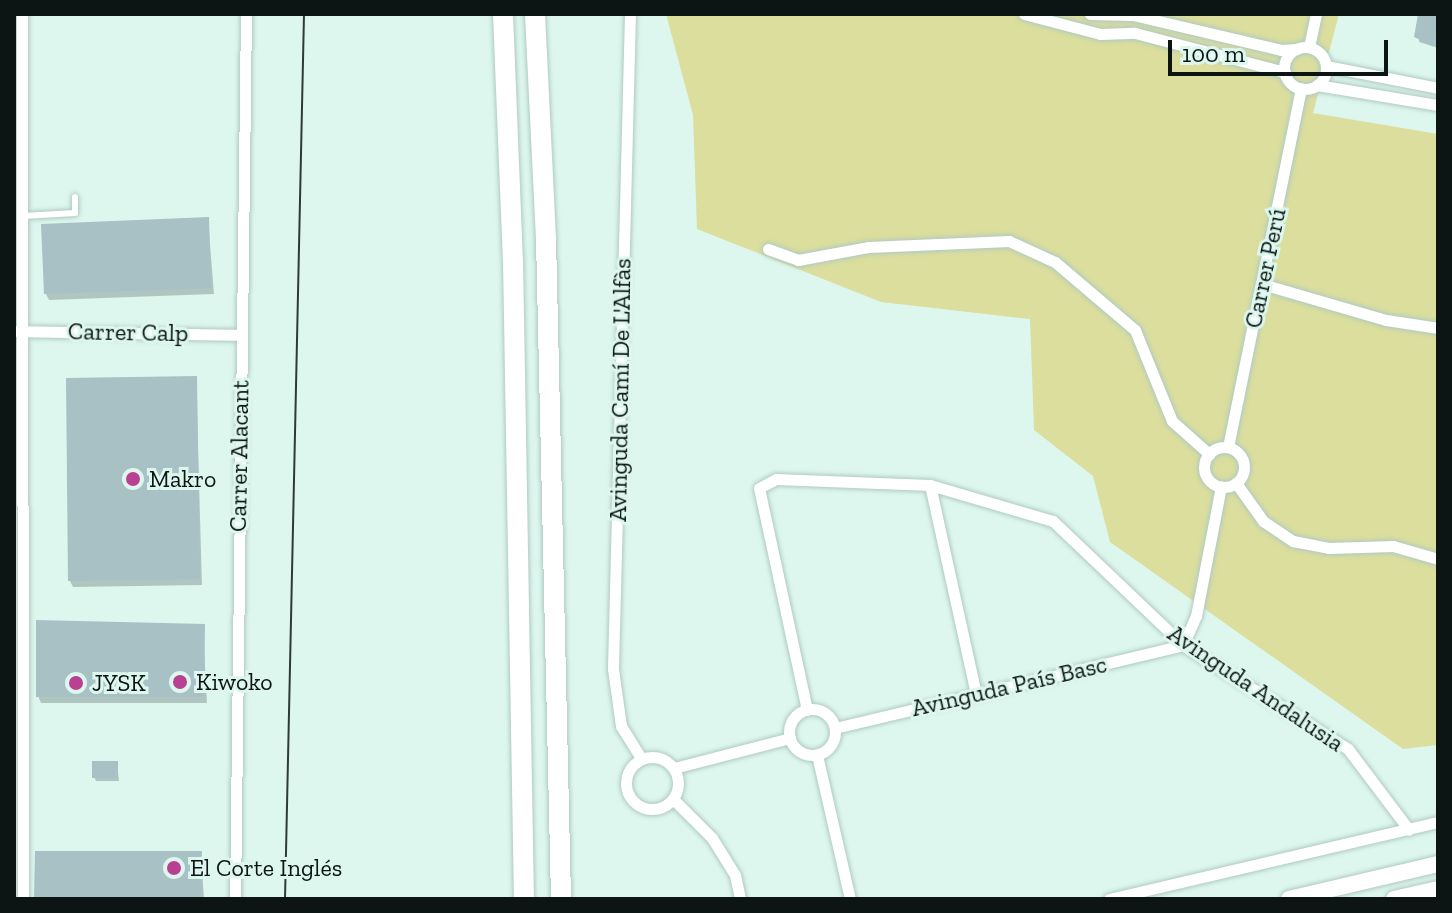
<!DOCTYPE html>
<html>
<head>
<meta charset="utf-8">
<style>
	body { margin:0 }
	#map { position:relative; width:1452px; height:913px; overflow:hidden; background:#ddf7ef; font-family:"Zilla Slab",serif }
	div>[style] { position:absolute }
	.green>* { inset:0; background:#dbde9d }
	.shadow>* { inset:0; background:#0003 }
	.building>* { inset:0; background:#a7c1c5 }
	.roads { filter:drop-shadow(0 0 2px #b0cac2) drop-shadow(0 0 2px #b0cac2) }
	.lane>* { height:6px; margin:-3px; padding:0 3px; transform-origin:3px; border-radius:3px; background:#fff }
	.street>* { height:11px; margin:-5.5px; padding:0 5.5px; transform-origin:5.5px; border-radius:5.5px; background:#fff }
	.street>.ring { margin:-5.5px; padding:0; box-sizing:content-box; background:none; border:11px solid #fff; border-radius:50% }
	.secondary>* { height:16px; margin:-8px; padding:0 8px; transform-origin:8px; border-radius:8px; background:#fff }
	.highway>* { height:20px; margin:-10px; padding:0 10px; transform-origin:10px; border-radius:10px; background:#fff }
	.tram>* { height:2px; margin:-1px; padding:0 1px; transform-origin:1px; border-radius:1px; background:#2f3a37 }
	.dots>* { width:22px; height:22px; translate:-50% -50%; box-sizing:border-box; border:4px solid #ddf7ef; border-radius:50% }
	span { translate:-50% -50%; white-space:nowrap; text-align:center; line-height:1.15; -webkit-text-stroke:6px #ddf7ef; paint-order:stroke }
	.street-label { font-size:24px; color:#0c1513 }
	.poi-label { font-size:24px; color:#0c1513 }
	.left { translate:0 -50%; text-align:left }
	.frame { position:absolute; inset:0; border:16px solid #0c1513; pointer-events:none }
	.scale { position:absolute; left:1168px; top:40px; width:220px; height:36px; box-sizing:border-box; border:4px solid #0c1513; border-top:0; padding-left:10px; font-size:24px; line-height:28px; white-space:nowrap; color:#0c1513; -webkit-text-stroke:6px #ddf7ef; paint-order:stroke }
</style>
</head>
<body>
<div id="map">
	<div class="green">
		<div style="clip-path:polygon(666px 14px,1339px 14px,1313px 113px,1438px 134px,1438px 745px,1403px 749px,1110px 542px,1093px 476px,1034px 430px,1030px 319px,881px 302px,697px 229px,693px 115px)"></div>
	</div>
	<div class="shadow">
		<div style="clip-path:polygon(1421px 14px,1438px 15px,1438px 48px,1419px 42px)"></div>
		<div style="clip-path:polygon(208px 219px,214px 294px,49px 300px,46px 294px)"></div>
		<div style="clip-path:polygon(196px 378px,202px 585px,73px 587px,70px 581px)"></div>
		<div style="clip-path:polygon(203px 626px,207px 703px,41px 703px,38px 696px)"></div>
		<div style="clip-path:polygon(117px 763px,119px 781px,96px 781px,94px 777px)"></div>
		<div style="clip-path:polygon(201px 853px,204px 899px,36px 899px)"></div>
	</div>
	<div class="building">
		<div style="clip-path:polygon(1418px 14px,1438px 14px,1433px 46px,1414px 37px)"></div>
		<div style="clip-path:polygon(209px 217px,211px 288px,44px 294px,41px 224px)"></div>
		<div style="clip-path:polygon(197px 376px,200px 579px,68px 581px,66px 378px)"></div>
		<div style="clip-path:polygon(36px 620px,205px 624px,204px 697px,36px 697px)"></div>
		<div style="clip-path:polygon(92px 761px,118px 761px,118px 778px,92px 778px)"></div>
		<div style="clip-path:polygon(35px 851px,202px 851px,201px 899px,34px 899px)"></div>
	</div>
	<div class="roads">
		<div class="lane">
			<div style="left:23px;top:216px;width:52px;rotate:-3.3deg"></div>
			<div style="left:75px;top:213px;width:16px;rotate:-90deg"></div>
		</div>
		<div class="street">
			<div style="left:22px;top:14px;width:885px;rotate:89.94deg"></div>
			<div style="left:630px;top:14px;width:655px;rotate:91.49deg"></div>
			<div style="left:613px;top:669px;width:58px;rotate:82deg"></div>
			<div style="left:621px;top:726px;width:39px;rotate:58deg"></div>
			<div style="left:1024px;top:14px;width:79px;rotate:14.7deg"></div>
			<div style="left:1100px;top:34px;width:35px;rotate:-2deg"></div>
			<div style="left:1135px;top:33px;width:155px;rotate:14.6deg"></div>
			<div style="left:1090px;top:14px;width:43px;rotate:1.3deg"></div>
			<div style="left:1133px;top:15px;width:152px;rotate:13.3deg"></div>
			<div style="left:1281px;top:50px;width:16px;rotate:-4deg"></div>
			<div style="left:1309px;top:47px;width:34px;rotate:-78deg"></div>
			<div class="ring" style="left:1284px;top:47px;width:31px;height:31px"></div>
			<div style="left:1326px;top:66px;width:114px;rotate:11.1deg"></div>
			<div style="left:1317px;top:85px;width:123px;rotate:9.4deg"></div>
			<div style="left:768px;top:249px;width:32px;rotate:20deg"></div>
			<div style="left:798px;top:260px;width:71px;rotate:-10.5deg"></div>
			<div style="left:868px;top:247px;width:141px;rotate:-2.4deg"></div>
			<div style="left:1009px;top:241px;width:51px;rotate:24.5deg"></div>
			<div style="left:1055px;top:262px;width:105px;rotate:40.4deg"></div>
			<div style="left:1135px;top:330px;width:98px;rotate:67.9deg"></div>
			<div style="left:1172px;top:421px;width:50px;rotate:41.7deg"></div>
			<div style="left:1262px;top:284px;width:129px;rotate:16.2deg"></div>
			<div style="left:1386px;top:320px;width:53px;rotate:8.7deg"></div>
			<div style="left:14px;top:331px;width:227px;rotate:1deg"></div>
			<div style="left:1228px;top:447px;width:366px;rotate:-78.5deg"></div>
			<div class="ring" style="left:1204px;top:447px;width:29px;height:29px"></div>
			<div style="left:1236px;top:483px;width:47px;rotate:54.6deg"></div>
			<div style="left:1263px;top:521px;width:36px;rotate:34deg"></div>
			<div style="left:1293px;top:541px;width:36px;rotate:11deg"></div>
			<div style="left:1328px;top:548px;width:65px;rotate:-1.8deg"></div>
			<div style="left:1393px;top:546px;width:47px;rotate:16.1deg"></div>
			<div style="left:930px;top:485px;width:214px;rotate:77.6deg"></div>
			<div class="ring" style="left:789px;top:709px;width:35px;height:35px"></div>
			<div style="left:807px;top:710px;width:227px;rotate:-102.2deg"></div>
			<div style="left:759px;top:488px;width:19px;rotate:-28deg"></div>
			<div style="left:776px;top:479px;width:154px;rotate:2.2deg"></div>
			<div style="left:930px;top:485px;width:128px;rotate:16.3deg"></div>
			<div style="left:1053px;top:521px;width:180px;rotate:43.6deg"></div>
			<div style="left:1183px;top:645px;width:195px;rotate:32.2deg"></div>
			<div style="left:1348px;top:749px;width:101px;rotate:53deg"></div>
			<div style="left:835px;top:728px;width:358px;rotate:-13.4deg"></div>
			<div style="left:1183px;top:645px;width:32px;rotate:-66deg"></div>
			<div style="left:1196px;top:616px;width:132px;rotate:-79.1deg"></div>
			<div style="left:817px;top:755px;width:148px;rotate:77.1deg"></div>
			<div class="ring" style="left:626px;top:757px;width:41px;height:41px"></div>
			<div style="left:674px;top:768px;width:120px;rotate:-14.5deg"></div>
			<div style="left:673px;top:799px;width:55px;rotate:45deg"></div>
			<div style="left:712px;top:838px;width:44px;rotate:58.1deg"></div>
			<div style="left:735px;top:875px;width:25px;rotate:78deg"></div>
			<div style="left:235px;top:899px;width:885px;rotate:-89.29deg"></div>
			<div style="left:1109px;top:899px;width:338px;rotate:-13.2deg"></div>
		</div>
		<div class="secondary">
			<div style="left:1289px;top:899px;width:153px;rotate:-13.2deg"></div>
			<div style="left:1394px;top:899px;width:45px;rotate:-12.8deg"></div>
		</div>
		<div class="highway">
			<div style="left:503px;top:14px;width:245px;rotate:87.7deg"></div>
			<div style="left:513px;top:259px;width:640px;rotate:89.02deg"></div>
			<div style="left:535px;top:14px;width:224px;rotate:87.2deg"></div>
			<div style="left:546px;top:238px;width:661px;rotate:88.7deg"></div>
		</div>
	</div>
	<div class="tram">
		<div style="left:285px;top:899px;width:885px;rotate:-88.77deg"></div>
	</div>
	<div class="dots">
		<div style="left:133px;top:479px;background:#ba4092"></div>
		<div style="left:180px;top:682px;background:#ba4092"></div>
		<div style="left:76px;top:683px;background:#ba4092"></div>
		<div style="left:174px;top:868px;background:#ba4092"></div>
	</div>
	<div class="street-label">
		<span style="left:1265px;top:268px;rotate:-78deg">Carrer Perú</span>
		<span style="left:128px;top:332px;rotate:1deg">Carrer Calp</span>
		<span style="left:620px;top:390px;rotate:-89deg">Avinguda Camí De L'Alfàs</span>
		<span style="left:239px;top:456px;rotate:-89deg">Carrer Alacant</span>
		<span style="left:1009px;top:686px;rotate:-13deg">Avinguda País Basc</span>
		<span style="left:1256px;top:688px;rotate:34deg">Avinguda Andalusia</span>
	</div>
	<div class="poi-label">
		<span class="left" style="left:149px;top:479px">Makro</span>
		<span class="left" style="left:196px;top:682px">Kiwoko</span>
		<span class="left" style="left:92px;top:683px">JYSK</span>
		<span class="left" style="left:190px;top:868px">El Corte Inglés</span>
	</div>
	<div class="frame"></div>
	<div class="scale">100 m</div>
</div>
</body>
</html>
